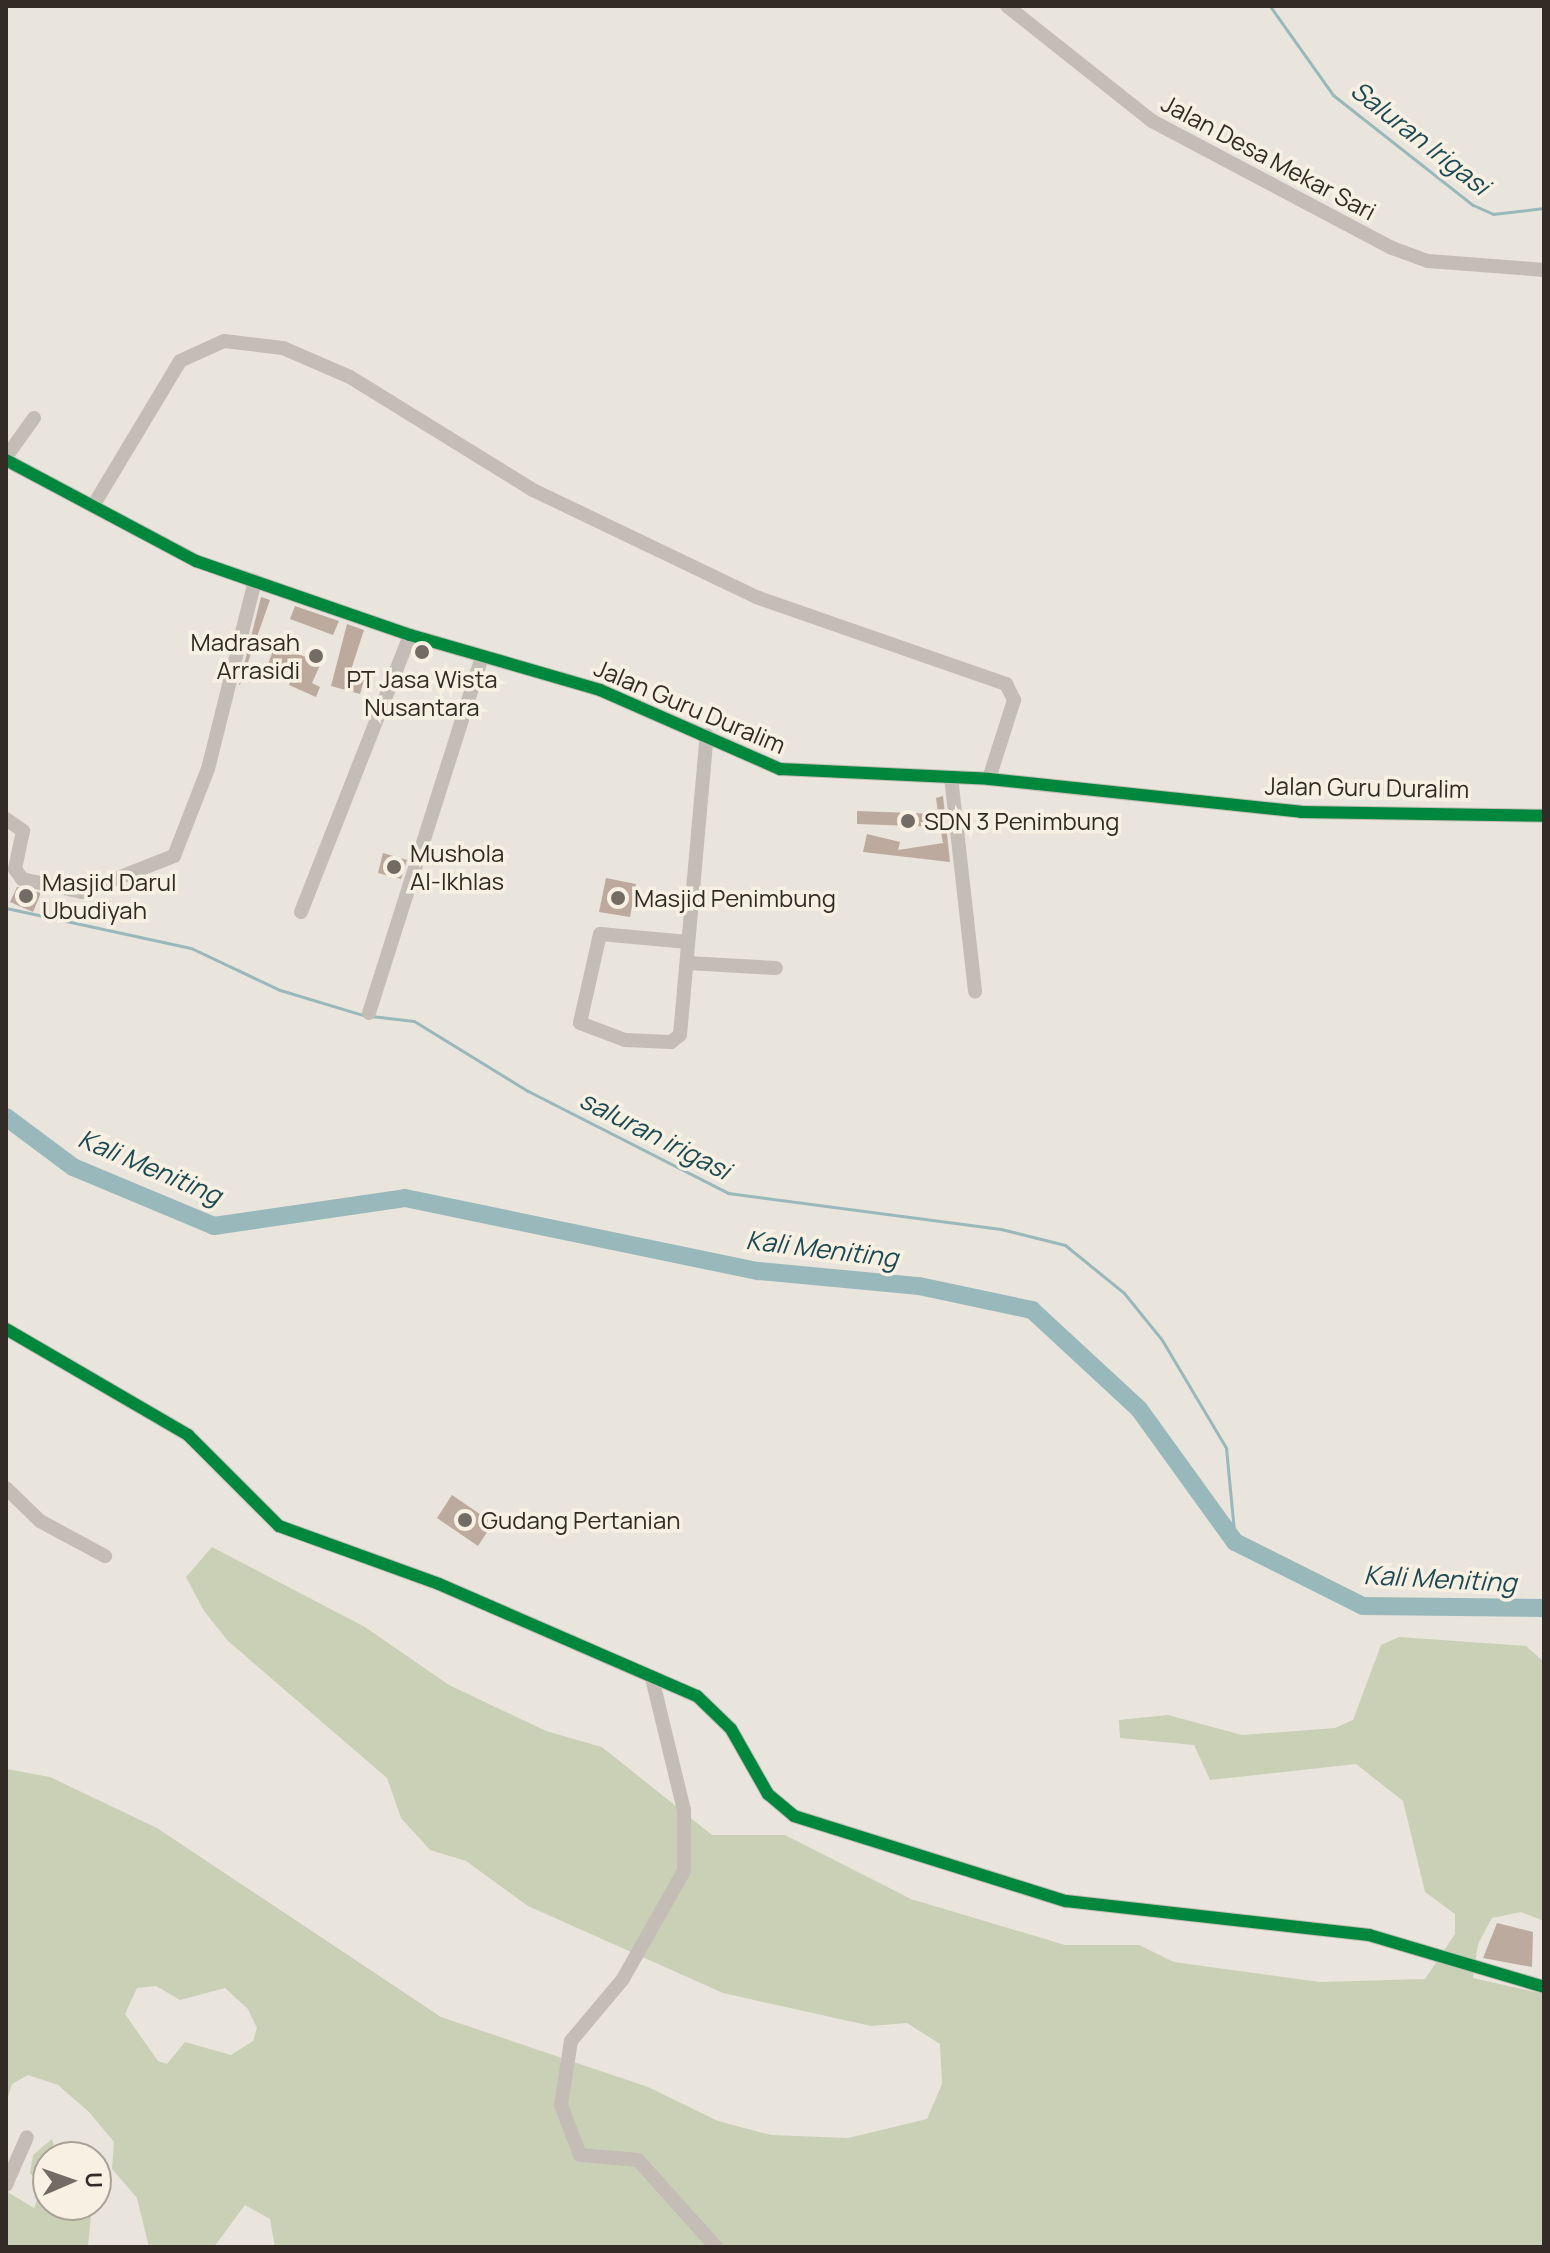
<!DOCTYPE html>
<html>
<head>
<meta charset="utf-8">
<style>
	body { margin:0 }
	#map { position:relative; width:1550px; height:2253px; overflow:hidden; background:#eae5dc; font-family:Manrope,sans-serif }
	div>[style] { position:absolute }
	.green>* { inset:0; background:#c9d0b6 }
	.stream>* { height:3px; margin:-1.5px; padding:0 1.5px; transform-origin:1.5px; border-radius:1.5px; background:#99b8bb }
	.river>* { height:18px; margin:-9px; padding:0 9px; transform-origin:9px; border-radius:9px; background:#99b8bb }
	.building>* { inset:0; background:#bdaa9e }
	.minor>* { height:14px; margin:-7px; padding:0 7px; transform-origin:7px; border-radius:7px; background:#c3bdb6 }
	.cycleway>* { height:12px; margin:-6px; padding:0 6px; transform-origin:6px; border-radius:6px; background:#00873e }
	.dots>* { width:22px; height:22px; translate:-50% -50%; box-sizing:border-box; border:4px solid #f8f0e2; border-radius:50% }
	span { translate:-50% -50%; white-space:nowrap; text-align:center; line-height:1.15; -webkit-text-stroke:7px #f8f0e2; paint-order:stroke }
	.street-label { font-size:24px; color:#332b25 }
	.poi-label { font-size:24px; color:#332b25 }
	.right { translate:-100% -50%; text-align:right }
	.left { translate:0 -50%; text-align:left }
	.water-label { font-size:26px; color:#1b4a54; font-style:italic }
	.frame { position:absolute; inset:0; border:8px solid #332b25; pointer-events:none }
	.north { position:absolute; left:32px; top:2141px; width:80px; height:80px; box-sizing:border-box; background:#f8f0e2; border:2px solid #a9a196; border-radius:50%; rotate:88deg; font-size:22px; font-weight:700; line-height:32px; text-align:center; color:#332b25 }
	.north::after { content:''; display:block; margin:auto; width:28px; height:36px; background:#736c65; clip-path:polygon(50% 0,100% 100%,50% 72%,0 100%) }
</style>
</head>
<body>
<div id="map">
	<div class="green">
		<div style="clip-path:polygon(evenodd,212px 1547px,365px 1627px,449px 1685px,546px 1731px,602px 1747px,712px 1835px,785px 1835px,911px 1899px,1065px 1945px,1139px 1945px,1174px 1962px,1320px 1982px,1425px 1979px,1455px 1934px,1455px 1914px,1425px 1892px,1403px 1801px,1356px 1764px,1210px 1780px,1194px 1745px,1120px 1738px,1119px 1720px,1168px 1715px,1242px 1735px,1335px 1728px,1353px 1720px,1381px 1645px,1399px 1637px,1526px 1646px,1544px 1662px,1544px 1921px,1521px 1912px,1492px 1918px,1478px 1944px,1473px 1978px,1544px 1994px,1544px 2247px,275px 2247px,270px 2219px,245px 2205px,214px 2247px,149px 2247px,137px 2198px,112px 2169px,114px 2142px,89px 2112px,58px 2085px,28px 2075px,12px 2084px,6px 2104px,6px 1769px,50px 1777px,157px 1828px,441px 2017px,648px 2087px,718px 2121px,771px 2135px,848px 2138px,927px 2119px,942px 2084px,940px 2044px,907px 2023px,871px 2026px,723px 1993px,528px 1906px,466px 1861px,430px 1850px,401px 1818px,387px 1778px,228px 1641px,204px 1611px,186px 1577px,212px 1547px,156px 1986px,180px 2000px,225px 1988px,248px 2009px,257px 2028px,253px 2041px,231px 2055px,185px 2042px,167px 2064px,158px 2061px,125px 2014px,137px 1988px,156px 1986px)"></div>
		<div style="clip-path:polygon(52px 2139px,57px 2157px,48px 2157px,48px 2205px,92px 2205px,88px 2247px,6px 2247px,6px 2191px,34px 2208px,42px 2188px,30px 2173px,33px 2155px)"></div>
	</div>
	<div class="stream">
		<div style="left:1270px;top:6px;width:109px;rotate:54.7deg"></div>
		<div style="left:1333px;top:95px;width:178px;rotate:38.2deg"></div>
		<div style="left:1473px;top:205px;width:22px;rotate:24deg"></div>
		<div style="left:1493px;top:214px;width:51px;rotate:-6.7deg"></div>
		<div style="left:6px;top:908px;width:189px;rotate:12.2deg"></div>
		<div style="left:191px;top:948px;width:98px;rotate:25.3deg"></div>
		<div style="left:280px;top:990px;width:87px;rotate:16.8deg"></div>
		<div style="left:371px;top:1016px;width:43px;rotate:6.6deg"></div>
		<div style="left:414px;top:1021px;width:134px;rotate:31.6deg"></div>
		<div style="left:528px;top:1091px;width:225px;rotate:27deg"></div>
		<div style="left:728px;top:1193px;width:275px;rotate:7.5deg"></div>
		<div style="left:1001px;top:1229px;width:66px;rotate:14deg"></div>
		<div style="left:1065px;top:1245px;width:76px;rotate:39.1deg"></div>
		<div style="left:1124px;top:1293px;width:60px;rotate:51deg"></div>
		<div style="left:1162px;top:1340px;width:126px;rotate:59.3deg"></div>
		<div style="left:1226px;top:1448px;width:94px;rotate:84.5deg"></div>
	</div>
	<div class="river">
		<div style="left:6px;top:1117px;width:84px;rotate:36.7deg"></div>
		<div style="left:73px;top:1167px;width:153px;rotate:22.7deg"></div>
		<div style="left:214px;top:1226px;width:193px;rotate:-8.3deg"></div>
		<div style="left:405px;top:1198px;width:361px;rotate:11.7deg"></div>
		<div style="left:759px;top:1271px;width:161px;rotate:5.4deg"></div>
		<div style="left:919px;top:1286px;width:116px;rotate:12deg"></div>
		<div style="left:1032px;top:1310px;width:146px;rotate:42.8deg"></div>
		<div style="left:1139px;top:1409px;width:164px;rotate:54.2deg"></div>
		<div style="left:1235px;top:1542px;width:143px;rotate:26.6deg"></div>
		<div style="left:1363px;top:1606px;width:181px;rotate:0.6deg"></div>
	</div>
	<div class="building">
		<div style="clip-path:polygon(261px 597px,270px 600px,240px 685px,239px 685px)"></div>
		<div style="clip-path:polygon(295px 606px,339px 621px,333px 635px,290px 619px)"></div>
		<div style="clip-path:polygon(347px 624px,364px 630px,349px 676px,364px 680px,360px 694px,331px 686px)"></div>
		<div style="clip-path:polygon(275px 645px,321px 663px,312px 683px,320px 687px,316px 697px,289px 685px,293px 674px,268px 664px)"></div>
		<div style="clip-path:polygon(943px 796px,950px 862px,863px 852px,867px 834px,900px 842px,898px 850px,943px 843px,940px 827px,857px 824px,857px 811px,938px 814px,936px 798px)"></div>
		<div style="clip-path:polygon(383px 853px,407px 860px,401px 879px,378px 873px)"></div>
		<div style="clip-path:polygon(606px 878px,636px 884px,630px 917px,599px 912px)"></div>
		<div style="clip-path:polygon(17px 887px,41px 893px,33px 912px,10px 902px)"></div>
		<div style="clip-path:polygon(452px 1495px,493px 1523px,478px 1546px,437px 1518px)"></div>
		<div style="clip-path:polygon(1497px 1923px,1533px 1932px,1532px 1967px,1483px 1958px)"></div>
	</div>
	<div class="minor">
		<div style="left:1007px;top:6px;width:185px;rotate:38.4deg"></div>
		<div style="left:1152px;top:121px;width:272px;rotate:27.9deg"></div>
		<div style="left:1392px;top:248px;width:38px;rotate:20deg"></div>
		<div style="left:1428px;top:261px;width:116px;rotate:4.4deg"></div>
		<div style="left:6px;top:457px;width:48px;rotate:-54.3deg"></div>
		<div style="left:6px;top:460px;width:215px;rotate:28deg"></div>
		<div style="left:196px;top:561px;width:226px;rotate:19.1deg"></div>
		<div style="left:410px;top:635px;width:198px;rotate:16.1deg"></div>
		<div style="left:600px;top:690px;width:197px;rotate:23.7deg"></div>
		<div style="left:780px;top:769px;width:209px;rotate:2.7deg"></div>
		<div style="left:989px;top:779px;width:314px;rotate:6deg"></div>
		<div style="left:1301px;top:812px;width:243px;rotate:0.9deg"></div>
		<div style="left:93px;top:506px;width:169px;rotate:-59deg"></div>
		<div style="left:180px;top:361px;width:48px;rotate:-24.4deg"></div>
		<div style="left:224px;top:341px;width:59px;rotate:6.8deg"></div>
		<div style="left:283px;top:348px;width:73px;rotate:23.4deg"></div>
		<div style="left:350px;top:377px;width:215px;rotate:31.7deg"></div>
		<div style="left:533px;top:490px;width:247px;rotate:25.6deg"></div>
		<div style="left:756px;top:597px;width:265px;rotate:19.2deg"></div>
		<div style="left:1006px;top:684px;width:18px;rotate:63deg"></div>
		<div style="left:1014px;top:700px;width:83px;rotate:107.6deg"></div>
		<div style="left:951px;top:777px;width:216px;rotate:83.6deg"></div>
		<div style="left:6px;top:819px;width:21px;rotate:35deg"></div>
		<div style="left:23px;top:831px;width:39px;rotate:102deg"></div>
		<div style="left:15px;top:869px;width:12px;rotate:55deg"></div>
		<div style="left:22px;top:879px;width:61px;rotate:12.2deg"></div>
		<div style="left:82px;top:892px;width:99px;rotate:-21.4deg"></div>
		<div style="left:174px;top:856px;width:93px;rotate:-68.7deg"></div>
		<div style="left:208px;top:769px;width:194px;rotate:-76deg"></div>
		<div style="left:301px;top:912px;width:298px;rotate:-68.5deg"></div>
		<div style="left:688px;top:942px;width:88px;rotate:-174.8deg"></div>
		<div style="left:600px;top:934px;width:91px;rotate:102.7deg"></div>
		<div style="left:580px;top:1023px;width:48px;rotate:20.7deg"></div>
		<div style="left:625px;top:1040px;width:46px;rotate:2.5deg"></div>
		<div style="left:671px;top:1042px;width:11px;rotate:-38deg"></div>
		<div style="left:680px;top:1035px;width:301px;rotate:-84.9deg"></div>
		<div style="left:688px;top:963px;width:88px;rotate:3.3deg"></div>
		<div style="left:369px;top:1013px;width:374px;rotate:-72.4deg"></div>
		<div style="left:6px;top:1329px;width:211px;rotate:30.2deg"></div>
		<div style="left:188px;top:1435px;width:129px;rotate:45deg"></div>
		<div style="left:279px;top:1526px;width:170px;rotate:19.9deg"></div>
		<div style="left:439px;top:1584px;width:281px;rotate:23.5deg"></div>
		<div style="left:697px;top:1696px;width:47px;rotate:44.1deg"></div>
		<div style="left:731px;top:1729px;width:75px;rotate:60.4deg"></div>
		<div style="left:768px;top:1794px;width:34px;rotate:40deg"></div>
		<div style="left:794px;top:1816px;width:285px;rotate:17.4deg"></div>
		<div style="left:1066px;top:1901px;width:305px;rotate:6.4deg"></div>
		<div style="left:1369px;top:1935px;width:183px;rotate:16.5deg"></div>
		<div style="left:6px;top:1488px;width:47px;rotate:44.1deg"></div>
		<div style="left:40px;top:1521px;width:74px;rotate:28.3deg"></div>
		<div style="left:652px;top:1678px;width:136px;rotate:76.4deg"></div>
		<div style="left:684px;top:1810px;width:61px;rotate:90deg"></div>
		<div style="left:684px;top:1871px;width:124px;rotate:119.5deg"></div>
		<div style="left:623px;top:1979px;width:81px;rotate:130deg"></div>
		<div style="left:571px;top:2041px;width:65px;rotate:98.9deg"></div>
		<div style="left:561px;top:2105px;width:53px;rotate:69.2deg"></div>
		<div style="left:580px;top:2155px;width:58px;rotate:4.9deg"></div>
		<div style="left:638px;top:2160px;width:117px;rotate:48.1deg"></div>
		<div style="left:6px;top:2185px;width:52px;rotate:-66.4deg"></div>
	</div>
	<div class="cycleway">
		<div style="left:6px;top:460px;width:215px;rotate:28deg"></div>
		<div style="left:196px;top:561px;width:226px;rotate:19.1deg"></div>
		<div style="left:410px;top:635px;width:198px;rotate:16.1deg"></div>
		<div style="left:600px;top:690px;width:197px;rotate:23.7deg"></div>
		<div style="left:780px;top:769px;width:209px;rotate:2.7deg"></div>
		<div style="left:989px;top:779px;width:314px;rotate:6deg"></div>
		<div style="left:1301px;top:812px;width:243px;rotate:0.9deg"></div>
		<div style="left:6px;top:1329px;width:211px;rotate:30.2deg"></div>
		<div style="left:188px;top:1435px;width:129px;rotate:45deg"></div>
		<div style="left:279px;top:1526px;width:170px;rotate:19.9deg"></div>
		<div style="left:439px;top:1584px;width:281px;rotate:23.5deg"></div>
		<div style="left:697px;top:1696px;width:47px;rotate:44.1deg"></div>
		<div style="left:731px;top:1729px;width:75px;rotate:60.4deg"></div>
		<div style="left:768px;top:1794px;width:34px;rotate:40deg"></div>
		<div style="left:794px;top:1816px;width:285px;rotate:17.4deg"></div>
		<div style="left:1066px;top:1901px;width:305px;rotate:6.4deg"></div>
		<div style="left:1369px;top:1935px;width:183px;rotate:16.5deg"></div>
	</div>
	<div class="dots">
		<div style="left:422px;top:652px;background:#736c65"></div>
		<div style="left:316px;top:656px;background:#736c65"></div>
		<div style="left:908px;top:821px;background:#736c65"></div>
		<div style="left:394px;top:867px;background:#736c65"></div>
		<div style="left:26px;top:896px;background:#736c65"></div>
		<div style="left:618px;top:898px;background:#736c65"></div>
		<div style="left:465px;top:1520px;background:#736c65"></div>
	</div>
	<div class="street-label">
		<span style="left:1269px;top:157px;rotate:28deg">Jalan Desa Mekar Sari</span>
		<span style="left:690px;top:706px;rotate:23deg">Jalan Guru Duralim</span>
		<span style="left:1367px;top:787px;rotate:1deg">Jalan Guru Duralim</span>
	</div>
	<div class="poi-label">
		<span class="right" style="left:300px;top:656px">Madrasah<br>Arrasidi</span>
		<span style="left:422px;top:693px">PT Jasa Wista<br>Nusantara</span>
		<span class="left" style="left:924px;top:821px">SDN 3 Penimbung</span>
		<span class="left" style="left:410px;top:867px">Mushola<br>Al-Ikhlas</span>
		<span class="left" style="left:42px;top:896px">Masjid Darul<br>Ubudiyah</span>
		<span class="left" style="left:634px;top:898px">Masjid Penimbung</span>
		<span class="left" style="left:481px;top:1520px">Gudang Pertanian</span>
	</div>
	<div class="water-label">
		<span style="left:1420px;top:138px;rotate:38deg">Saluran Irigasi</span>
		<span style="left:655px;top:1135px;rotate:27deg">saluran irigasi</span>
		<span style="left:150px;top:1167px;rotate:23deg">Kali Meniting</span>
		<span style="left:822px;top:1249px;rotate:7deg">Kali Meniting</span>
		<span style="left:1440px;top:1579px;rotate:3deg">Kali Meniting</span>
	</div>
	<div class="frame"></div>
	<div class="north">U</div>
</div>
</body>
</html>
